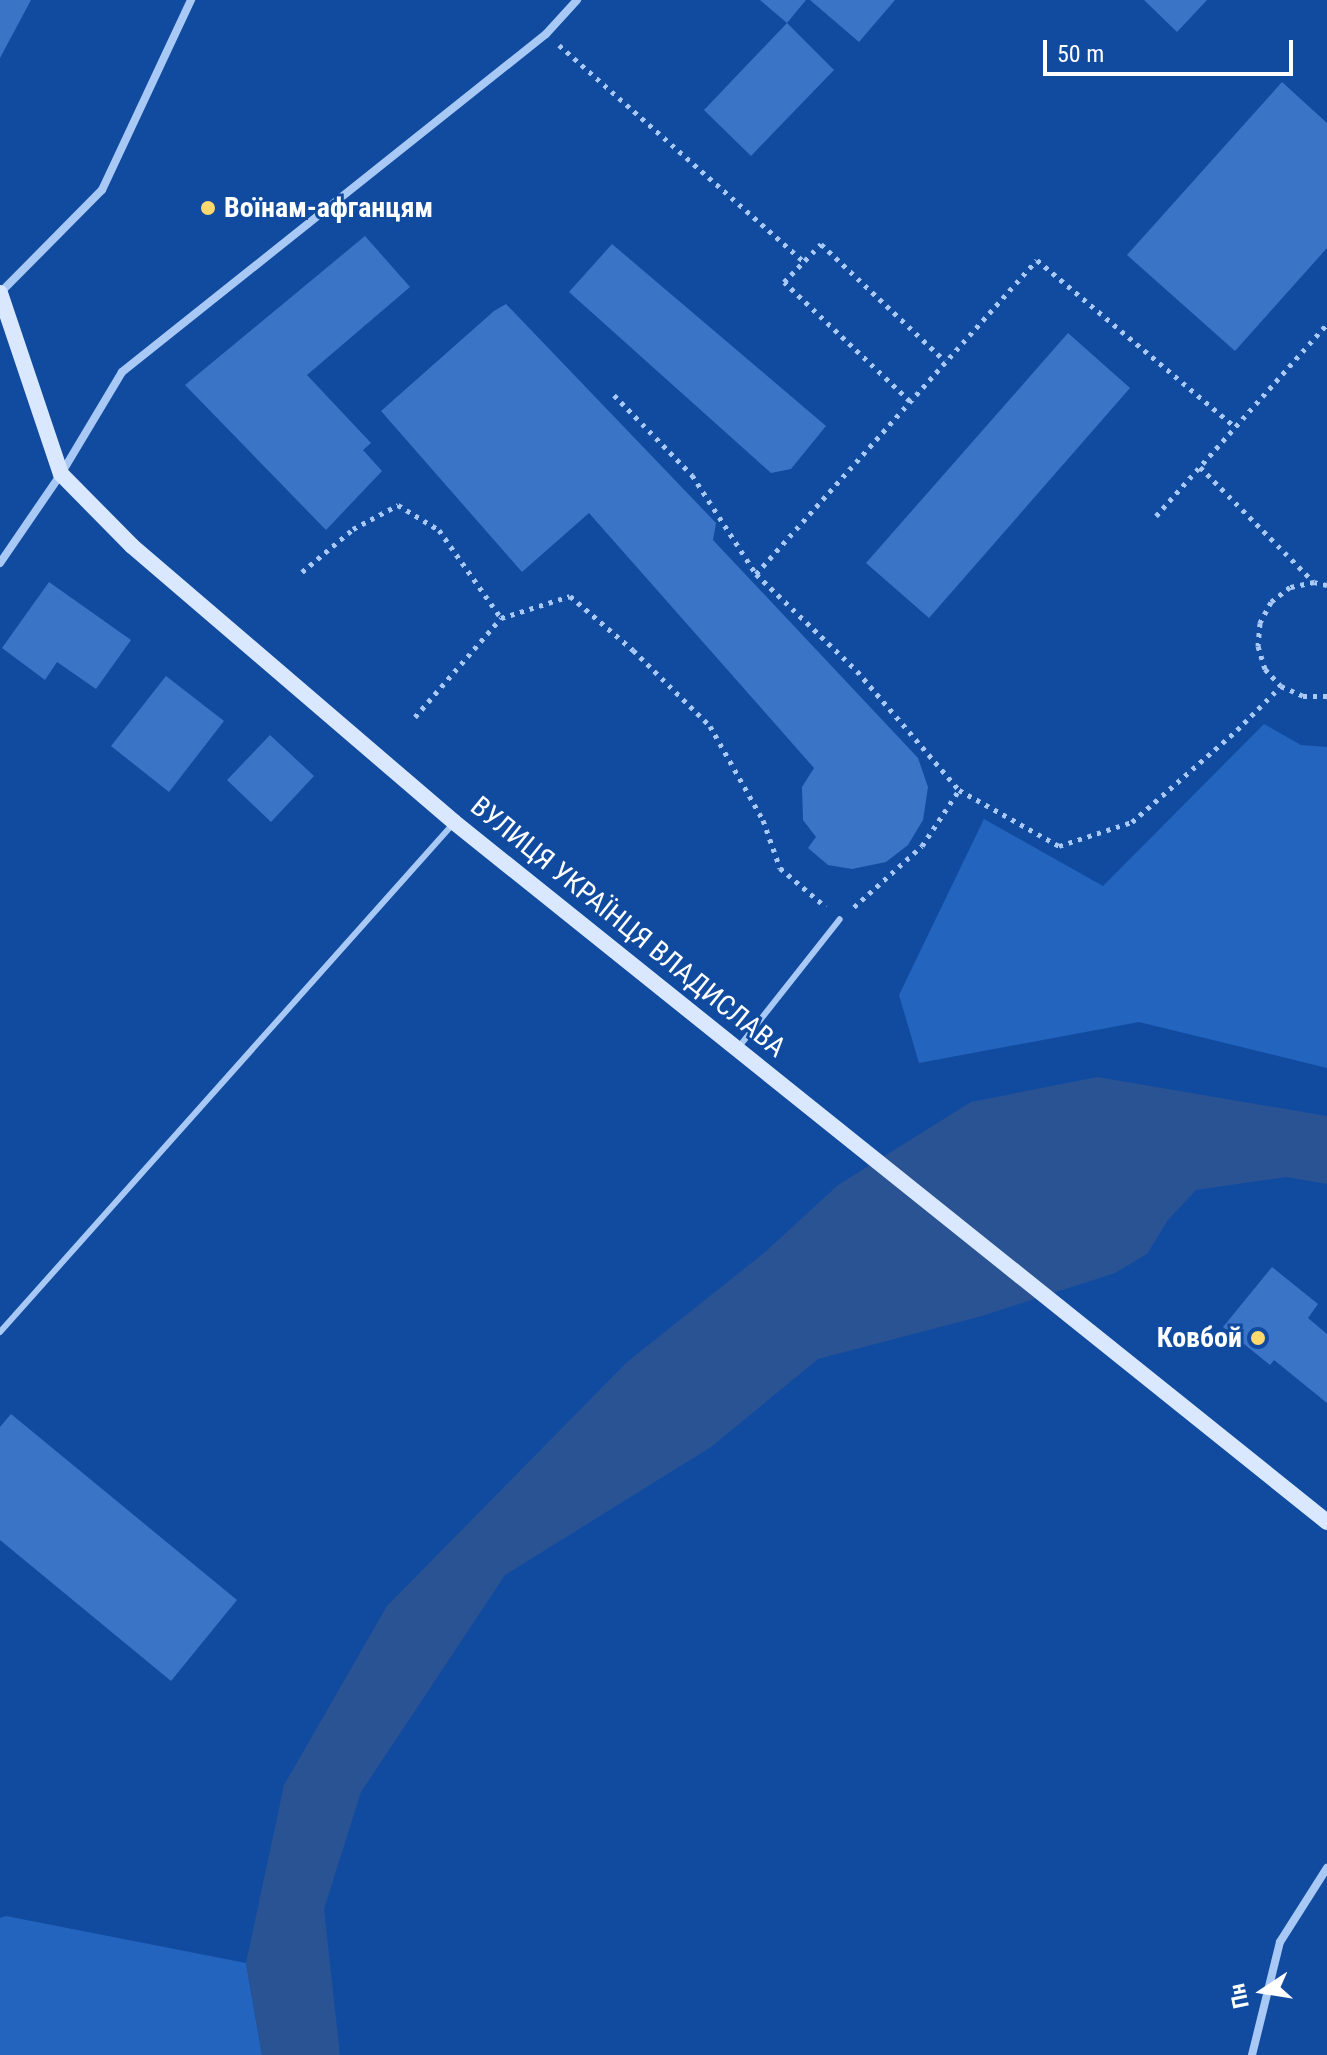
<!DOCTYPE html>
<html>
<head>
<meta charset="utf-8">
<style>
	body { margin:0 }
	#map { position:relative; width:1327px; height:2055px; overflow:hidden; background:#114ba0; font-family:"Roboto Condensed",sans-serif }
	div>[style] { position:absolute }
	.green>* { inset:0; background:#2364be }
	.water>* { inset:0; background:#295393 }
	.building>* { inset:0; background:#3974c7 }
	.path>* { height:5px; margin-top:-2.5px; transform-origin:0; background:repeating-linear-gradient(90deg,#a8c9f5 0 4px,transparent 0 10px) }
	.lane>* { height:6px; margin:-3px; padding:0 3px; transform-origin:3px; border-radius:3px; background:#a8c9f5 }
	.street>* { height:8px; margin:-4px; padding:0 4px; transform-origin:4px; border-radius:4px; background:#a8c9f5 }
	.secondary>* { height:16px; margin:-8px; padding:0 8px; transform-origin:8px; border-radius:8px; background:#d9e8fe }
	.dots>* { width:22px; height:22px; translate:-50% -50%; box-sizing:border-box; border:4px solid #114ba0; border-radius:50% }
	span { translate:-50% -50%; white-space:nowrap; text-align:center; line-height:1.15; -webkit-text-stroke:6px #114ba0; paint-order:stroke }
	.poi-label { font-size:28px; color:#fff; font-weight:700 }
	.left { translate:0 -50%; text-align:left }
	.right { translate:-100% -50%; text-align:right }
	.street-label { font-size:28px; color:#fff }
	.north { position:absolute; left:1223px; top:1951px; width:80px; height:80px; -webkit-text-stroke:6px #114ba0; paint-order:stroke; rotate:258deg; font-size:22px; font-weight:700; line-height:32px; text-align:center; color:#fff }
	.north::after { content:''; display:block; margin:auto; width:28px; height:36px; background:#fff; clip-path:polygon(50% 0,100% 100%,50% 72%,0 100%) }
	.scale { position:absolute; left:1043px; top:40px; width:250px; height:36px; box-sizing:border-box; border:4px solid #fff; border-top:0; padding-left:10px; font-size:24px; line-height:28px; white-space:nowrap; color:#fff; -webkit-text-stroke:6px #114ba0; paint-order:stroke }
</style>
</head>
<body>
<div id="map">
	<div class="green">
		<div style="clip-path:polygon(1264px 724px,1301px 745px,1327px 747px,1327px 1068px,1139px 1022px,919px 1063px,899px 995px,984px 819px,1103px 886px)"></div>
		<div style="clip-path:polygon(6px 1916px,246px 1963px,262px 2055px,0 2055px,0 1918px)"></div>
	</div>
	<div class="water">
		<div style="clip-path:polygon(1097px 1077px,1327px 1116px,1327px 1184px,1286px 1177px,1196px 1190px,1168px 1220px,1147px 1254px,1115px 1273px,982px 1316px,818px 1359px,711px 1447px,505px 1575px,361px 1792px,324px 1909px,340px 2055px,262px 2055px,246px 1963px,284px 1785px,387px 1606px,627px 1362px,764px 1253px,838px 1185px,971px 1102px)"></div>
	</div>
	<div class="building">
		<div style="clip-path:polygon(0 0,31px 0,0 58px)"></div>
		<div style="clip-path:polygon(760px 0,806px 0,787px 23px)"></div>
		<div style="clip-path:polygon(810px 0,895px 0,859px 42px)"></div>
		<div style="clip-path:polygon(1144px 0,1207px 0,1177px 32px)"></div>
		<div style="clip-path:polygon(787px 23px,834px 70px,751px 156px,704px 110px)"></div>
		<div style="clip-path:polygon(1282px 82px,1327px 123px,1327px 248px,1235px 351px,1127px 255px)"></div>
		<div style="clip-path:polygon(365px 236px,410px 287px,307px 375px,371px 443px,363px 450px,382px 471px,326px 530px,185px 385px)"></div>
		<div style="clip-path:polygon(612px 244px,826px 426px,791px 469px,771px 473px,569px 292px)"></div>
		<div style="clip-path:polygon(506px 304px,716px 523px,713px 540px,918px 758px,928px 787px,923px 820px,908px 845px,886px 862px,852px 869px,828px 865px,808px 848px,816px 837px,803px 820px,802px 787px,814px 768px,589px 513px,522px 572px,381px 411px,494px 311px)"></div>
		<div style="clip-path:polygon(1068px 333px,1130px 388px,929px 618px,866px 563px)"></div>
		<div style="clip-path:polygon(49px 582px,131px 640px,96px 689px,57px 662px,45px 680px,2px 648px)"></div>
		<div style="clip-path:polygon(166px 676px,224px 721px,169px 792px,111px 746px)"></div>
		<div style="clip-path:polygon(270px 735px,314px 776px,271px 822px,227px 780px)"></div>
		<div style="clip-path:polygon(1272px 1267px,1318px 1304px,1308px 1318px,1327px 1334px,1327px 1403px,1274px 1360px,1270px 1365px,1223px 1327px)"></div>
		<div style="clip-path:polygon(11px 1414px,237px 1600px,171px 1681px,0 1540px,0 1427px)"></div>
	</div>
	<div class="path">
		<div style="left:559px;top:45px;width:327px;rotate:41.5deg"></div>
		<div style="left:614px;top:395px;width:112px;rotate:45.7deg"></div>
		<div style="left:692px;top:475px;width:118px;rotate:57.1deg"></div>
		<div style="left:756px;top:574px;width:140px;rotate:43.8deg"></div>
		<div style="left:857px;top:671px;width:157px;rotate:49.4deg"></div>
		<div style="left:910px;top:401px;width:173px;rotate:-136.6deg"></div>
		<div style="left:784px;top:282px;width:53px;rotate:-45.8deg"></div>
		<div style="left:821px;top:244px;width:170px;rotate:43.3deg"></div>
		<div style="left:1200px;top:467px;width:161px;rotate:45.3deg"></div>
		<div style="left:1156px;top:516px;width:257px;rotate:-48.3deg"></div>
		<div style="left:302px;top:572px;width:67px;rotate:-40.1deg"></div>
		<div style="left:353px;top:529px;width:51px;rotate:-28.1deg"></div>
		<div style="left:398px;top:505px;width:48px;rotate:31.4deg"></div>
		<div style="left:439px;top:530px;width:108px;rotate:54.8deg"></div>
		<div style="left:756px;top:574px;width:421px;rotate:-48.2deg"></div>
		<div style="left:1037px;top:260px;width:259px;rotate:40.1deg"></div>
		<div style="left:1327px;top:585px;width:13px;rotate:-167deg"></div>
		<div style="left:1314px;top:582px;width:25px;rotate:168deg"></div>
		<div style="left:1290px;top:587px;width:24px;rotate:142deg"></div>
		<div style="left:1271px;top:602px;width:24px;rotate:118deg"></div>
		<div style="left:1260px;top:623px;width:23px;rotate:95deg"></div>
		<div style="left:1258px;top:646px;width:24px;rotate:73deg"></div>
		<div style="left:1265px;top:669px;width:23px;rotate:47deg"></div>
		<div style="left:1281px;top:686px;width:24px;rotate:24deg"></div>
		<div style="left:1303px;top:696px;width:24px"></div>
		<div style="left:415px;top:717px;width:131px;rotate:-49deg"></div>
		<div style="left:501px;top:618px;width:72px;rotate:-17.7deg"></div>
		<div style="left:570px;top:596px;width:83px;rotate:40.6deg"></div>
		<div style="left:633px;top:650px;width:108px;rotate:44.6deg"></div>
		<div style="left:710px;top:726px;width:108px;rotate:60.6deg"></div>
		<div style="left:763px;top:820px;width:51px;rotate:70.5deg"></div>
		<div style="left:780px;top:868px;width:60px;rotate:40.3deg"></div>
		<div style="left:854px;top:907px;width:91px;rotate:-41.9deg"></div>
		<div style="left:922px;top:846px;width:67px;rotate:-56.5deg"></div>
		<div style="left:959px;top:790px;width:115px;rotate:29.2deg"></div>
		<div style="left:1059px;top:846px;width:77px;rotate:-18.2deg"></div>
		<div style="left:1132px;top:822px;width:140px;rotate:-41.2deg"></div>
		<div style="left:1237px;top:730px;width:62px;rotate:-45deg"></div>
	</div>
	<div class="lane">
		<div style="left:738px;top:1048px;width:164px;rotate:-51.7deg"></div>
		<div style="left:0;top:1332px;width:679px;rotate:-48.28deg"></div>
	</div>
	<div class="street">
		<div style="left:0;top:293px;width:145px;rotate:-45.3deg"></div>
		<div style="left:102px;top:190px;width:210px;rotate:-64.9deg"></div>
		<div style="left:0;top:563px;width:108px;rotate:-55.6deg"></div>
		<div style="left:61px;top:474px;width:119px;rotate:-59.1deg"></div>
		<div style="left:122px;top:372px;width:542px;rotate:-38.56deg"></div>
		<div style="left:546px;top:34px;width:46px;rotate:-47.6deg"></div>
		<div style="left:1252px;top:2055px;width:116px;rotate:-76.1deg"></div>
		<div style="left:1280px;top:1942px;width:88px;rotate:-57.6deg"></div>
	</div>
	<div class="secondary">
		<div style="left:0;top:293px;width:191px;rotate:71.4deg"></div>
		<div style="left:61px;top:474px;width:101px;rotate:45.4deg"></div>
		<div style="left:132px;top:546px;width:424px;rotate:40.6deg"></div>
		<div style="left:454px;top:822px;width:1119px;rotate:38.72deg"></div>
	</div>
	<div class="dots">
		<div style="left:208px;top:208px;background:#ffd96d"></div>
		<div style="left:1258px;top:1338px;background:#ffd96d"></div>
	</div>
	<div class="poi-label">
		<span class="left" style="left:224px;top:208px">Воїнам-афганцям</span>
		<span class="right" style="left:1242px;top:1338px">Ковбой</span>
	</div>
	<div class="street-label">
		<span style="left:628px;top:927px;rotate:39deg">ВУЛИЦЯ УКРАЇНЦЯ ВЛАДИСЛАВА</span>
	</div>
	<div class="north">Пн</div>
	<div class="scale">50 m</div>
</div>
</body>
</html>
